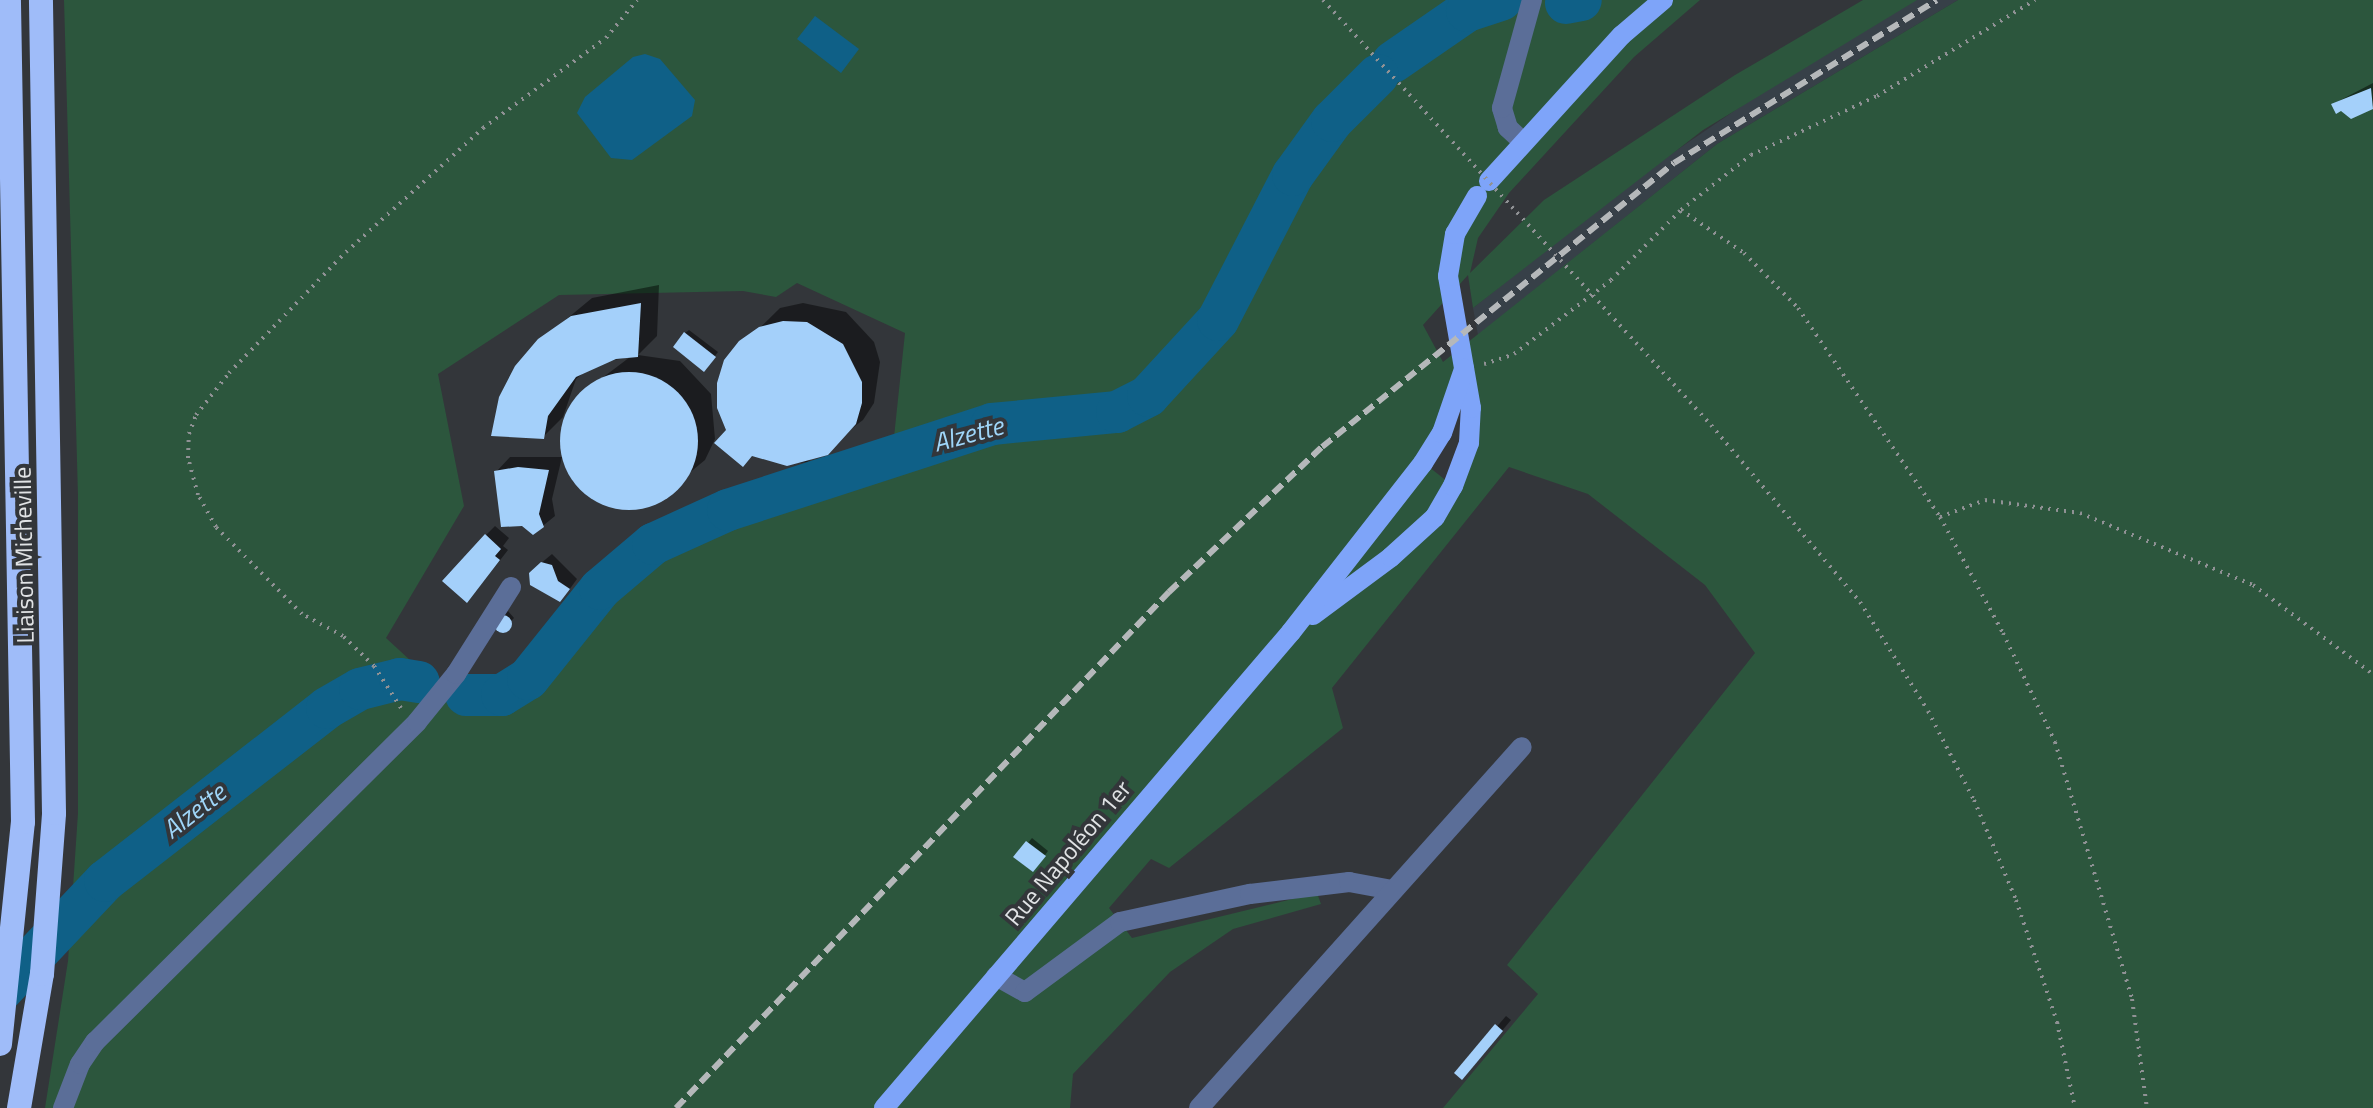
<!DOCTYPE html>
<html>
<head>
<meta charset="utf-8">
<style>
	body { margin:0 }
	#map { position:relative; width:2373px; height:1108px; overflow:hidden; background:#33363a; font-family:"Titillium Web",sans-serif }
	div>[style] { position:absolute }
	.built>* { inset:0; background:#374048 }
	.green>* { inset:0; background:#2c563d }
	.water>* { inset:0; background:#0f6087 }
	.shadow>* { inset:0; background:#0007 }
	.river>* { height:42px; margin:-21px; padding:0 21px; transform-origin:21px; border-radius:21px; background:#0f6087 }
	.building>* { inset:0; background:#a4d0fa }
	.round { border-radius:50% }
	.path>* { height:4px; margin-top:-2px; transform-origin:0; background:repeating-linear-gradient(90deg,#909295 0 2px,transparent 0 8px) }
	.minor>* { height:20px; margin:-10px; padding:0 10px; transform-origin:10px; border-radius:10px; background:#5b6e98 }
	.major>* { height:20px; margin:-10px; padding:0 10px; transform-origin:10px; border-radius:10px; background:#7ea4f9 }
	.highway>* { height:24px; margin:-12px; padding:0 12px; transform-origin:12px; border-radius:12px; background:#9fbcf9 }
	.rail>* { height:6px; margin-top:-3px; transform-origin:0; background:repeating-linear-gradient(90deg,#b5b8ba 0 12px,transparent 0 18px) }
	.path-bridge>* { height:4px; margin-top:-2px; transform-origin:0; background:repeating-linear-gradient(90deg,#909295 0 2px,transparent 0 8px) }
	span { translate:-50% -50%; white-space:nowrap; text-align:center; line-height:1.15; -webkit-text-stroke:8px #33363a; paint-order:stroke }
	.street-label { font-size:24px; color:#e1e3e5 }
	.water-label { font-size:26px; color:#9fd6f9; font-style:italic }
</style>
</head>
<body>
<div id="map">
	<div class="built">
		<div style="clip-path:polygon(1914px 0,1958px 0,1717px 144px,1478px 335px,1473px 308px,1636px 178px,1787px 75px)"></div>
	</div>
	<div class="green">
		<div style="clip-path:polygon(evenodd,64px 0,1700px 0,1634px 57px,1509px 193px,1478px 238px,1470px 273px,1544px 200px,1735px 75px,1863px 0,1917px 0,1703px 130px,1473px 308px,1468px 275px,1423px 325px,1443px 362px,1717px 144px,1958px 0,2373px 0,2373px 1108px,1443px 1108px,1538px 994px,1507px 965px,1755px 653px,1705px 585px,1588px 494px,1509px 467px,1332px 688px,1343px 728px,1169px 868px,1151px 859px,1109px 908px,1132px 938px,1317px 893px,1321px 904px,1233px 929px,1170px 972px,1073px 1074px,1070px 1108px,45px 1108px,68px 961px,78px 813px,78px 496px,64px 0,797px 283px,905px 333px,892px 456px,728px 510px,653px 544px,600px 589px,528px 679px,502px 695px,466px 695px,420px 682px,423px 672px,386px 638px,464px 506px,438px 374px,559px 295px,743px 291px,776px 297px,797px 283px,64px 0,1464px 371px,1469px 443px,1453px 486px,1424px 463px,1464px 371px)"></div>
	</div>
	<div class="water">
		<div style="clip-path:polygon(815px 16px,859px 49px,841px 73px,797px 39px)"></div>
		<div style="clip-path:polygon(645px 54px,660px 59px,695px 100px,692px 116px,632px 160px,611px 158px,577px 113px,585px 97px,633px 57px)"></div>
	</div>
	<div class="shadow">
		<div style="clip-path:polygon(2373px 83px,2373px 106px,2352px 117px,2333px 104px)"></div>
		<div style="clip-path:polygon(659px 285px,657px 336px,638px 355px,680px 361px,711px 394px,715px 439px,705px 460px,649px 506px,606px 505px,587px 495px,562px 457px,561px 437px,577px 397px,630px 357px,594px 364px,576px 379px,563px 417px,544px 436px,540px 341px,592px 298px)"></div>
		<div style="clip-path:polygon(803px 303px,846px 312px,874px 342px,880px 362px,874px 403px,863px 420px,807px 462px,787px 464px,728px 431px,726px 361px,780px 308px)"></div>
		<div style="clip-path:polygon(689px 330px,718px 352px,708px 365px,685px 333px)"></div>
		<div style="clip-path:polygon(510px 457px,562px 457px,552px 499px,555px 516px,534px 533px,496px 472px)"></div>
		<div style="clip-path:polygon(495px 526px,509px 538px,503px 546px,508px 550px,476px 591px,486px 535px)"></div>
		<div style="clip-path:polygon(552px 554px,577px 579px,569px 590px,531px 579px,534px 569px)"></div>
		<div style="clip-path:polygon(508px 611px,514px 618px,502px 631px,495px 623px)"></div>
		<div style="clip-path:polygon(1032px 838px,1048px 851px,1037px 866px,1016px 857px)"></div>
		<div style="clip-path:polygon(1506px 1016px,1511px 1020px,1471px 1068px,1457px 1073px)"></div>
	</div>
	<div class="river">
		<div style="left:1566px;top:3px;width:15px;rotate:-11deg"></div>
		<div style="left:1393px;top:62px;width:90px;rotate:-34.6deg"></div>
		<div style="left:1467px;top:11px;width:36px;rotate:-18deg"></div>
		<div style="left:466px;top:695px;width:36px"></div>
		<div style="left:502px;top:695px;width:31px;rotate:-32deg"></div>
		<div style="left:528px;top:679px;width:115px;rotate:-51.3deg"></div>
		<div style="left:600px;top:589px;width:70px;rotate:-40.3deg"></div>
		<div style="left:653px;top:544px;width:82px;rotate:-24.4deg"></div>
		<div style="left:728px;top:510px;width:278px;rotate:-18deg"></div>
		<div style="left:992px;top:424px;width:126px;rotate:-5.5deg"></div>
		<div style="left:1117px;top:412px;width:35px;rotate:-27deg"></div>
		<div style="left:1148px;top:396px;width:103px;rotate:-47.4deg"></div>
		<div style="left:1218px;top:320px;width:163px;rotate:-62.7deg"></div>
		<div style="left:1293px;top:175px;width:67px;rotate:-54.2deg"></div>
		<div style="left:1332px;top:121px;width:65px;rotate:-45deg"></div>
		<div style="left:0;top:992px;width:153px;rotate:-46.6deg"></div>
		<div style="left:105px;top:881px;width:281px;rotate:-37.9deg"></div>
		<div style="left:327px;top:708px;width:38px;rotate:-30deg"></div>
		<div style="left:360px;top:689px;width:41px;rotate:-14deg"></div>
		<div style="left:400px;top:679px;width:19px;rotate:9deg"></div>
	</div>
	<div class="building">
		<div style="clip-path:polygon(2371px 88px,2373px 109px,2351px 119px,2341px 111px,2336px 114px,2331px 104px)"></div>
		<div style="clip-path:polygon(641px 303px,638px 357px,616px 359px,576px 377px,548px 416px,544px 439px,491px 436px,499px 397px,515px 366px,538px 339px,571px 316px)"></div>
		<div style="clip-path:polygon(783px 321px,807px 322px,843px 344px,862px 382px,862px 403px,856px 424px,828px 455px,787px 466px,752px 456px,743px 467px,714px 443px,726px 430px,717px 408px,717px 383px,724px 360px,739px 341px,759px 327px)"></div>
		<div style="clip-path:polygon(684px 332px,716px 357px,704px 372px,673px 347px)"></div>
		<div class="round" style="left:560px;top:372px;width:138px;height:138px"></div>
		<div style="clip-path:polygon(518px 467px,549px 470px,539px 514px,544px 527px,533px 535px,522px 526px,501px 527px,494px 471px)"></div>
		<div style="clip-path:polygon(485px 534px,501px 549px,495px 556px,500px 560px,467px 603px,442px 581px)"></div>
		<div style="clip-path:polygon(541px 562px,552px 565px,558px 581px,570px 589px,560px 602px,530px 585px,529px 573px)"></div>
		<div class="round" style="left:494px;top:615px;width:18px;height:18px"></div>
		<div style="clip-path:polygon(1026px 841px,1046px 856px,1033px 872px,1013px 857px)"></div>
		<div style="clip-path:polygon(1495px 1024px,1503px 1031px,1462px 1080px,1454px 1073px)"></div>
	</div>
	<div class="path">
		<div style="left:1681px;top:210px;width:76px;rotate:34.3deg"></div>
		<div style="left:1744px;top:253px;width:77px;rotate:45.5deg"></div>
		<div style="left:1798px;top:308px;width:253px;rotate:55.8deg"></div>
		<div style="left:1940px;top:517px;width:132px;rotate:61.5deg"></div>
		<div style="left:2003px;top:633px;width:121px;rotate:64.5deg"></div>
		<div style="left:2055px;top:742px;width:268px;rotate:73.3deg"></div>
		<div style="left:2132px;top:999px;width:110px;rotate:82.2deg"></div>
		<div style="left:1484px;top:364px;width:32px;rotate:-18deg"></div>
		<div style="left:1514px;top:354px;width:122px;rotate:-37.3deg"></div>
		<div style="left:1611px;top:280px;width:99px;rotate:-45deg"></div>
		<div style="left:1681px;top:210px;width:89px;rotate:-38.2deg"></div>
		<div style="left:1751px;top:155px;width:139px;rotate:-25.1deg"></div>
		<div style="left:1877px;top:96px;width:185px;rotate:-31.3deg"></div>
		<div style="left:1711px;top:425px;width:231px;rotate:49.9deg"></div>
		<div style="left:1860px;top:602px;width:128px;rotate:58deg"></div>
		<div style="left:1928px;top:711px;width:100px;rotate:62.7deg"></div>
		<div style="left:1974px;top:800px;width:108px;rotate:67.2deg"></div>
		<div style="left:2016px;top:900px;width:129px;rotate:71.4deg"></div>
		<div style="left:2057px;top:1022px;width:88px;rotate:78.2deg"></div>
		<div style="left:1940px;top:517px;width:48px;rotate:-20.7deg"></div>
		<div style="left:1985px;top:500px;width:96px;rotate:7.8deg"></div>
		<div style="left:2080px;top:513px;width:187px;rotate:22.6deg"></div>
		<div style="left:2253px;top:585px;width:149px;rotate:36.6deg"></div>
		<div style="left:401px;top:708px;width:50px;rotate:-122.7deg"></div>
		<div style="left:374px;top:666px;width:43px;rotate:-135.9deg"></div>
		<div style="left:343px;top:636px;width:47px;rotate:-151.8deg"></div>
		<div style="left:302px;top:614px;width:122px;rotate:-134.7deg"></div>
		<div style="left:216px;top:527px;width:37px;rotate:-119deg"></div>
		<div style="left:198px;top:495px;width:38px;rotate:-105deg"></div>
		<div style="left:188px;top:458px;width:24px;rotate:-88deg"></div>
		<div style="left:189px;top:434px;width:20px;rotate:-70deg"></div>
		<div style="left:196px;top:415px;width:53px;rotate:-51.8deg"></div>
		<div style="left:229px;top:373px;width:168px;rotate:-46deg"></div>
		<div style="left:346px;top:252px;width:185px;rotate:-42.1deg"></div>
		<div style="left:483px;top:128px;width:152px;rotate:-36.2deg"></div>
		<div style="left:606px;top:38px;width:49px;rotate:-50.8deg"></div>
	</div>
	<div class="minor">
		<div style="left:1523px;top:142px;width:21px;rotate:-137deg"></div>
		<div style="left:1508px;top:128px;width:21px;rotate:-107deg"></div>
		<div style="left:1502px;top:108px;width:112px;rotate:-74.5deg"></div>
		<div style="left:996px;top:976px;width:33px;rotate:29deg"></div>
		<div style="left:1025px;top:992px;width:118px;rotate:-36.4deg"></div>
		<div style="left:1120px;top:922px;width:133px;rotate:-12.2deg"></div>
		<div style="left:1250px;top:894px;width:100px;rotate:-6.9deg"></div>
		<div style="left:1349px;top:882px;width:44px;rotate:10.5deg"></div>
		<div style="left:63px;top:1108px;width:47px;rotate:-68.9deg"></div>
		<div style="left:80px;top:1064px;width:27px;rotate:-56deg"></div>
		<div style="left:95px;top:1042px;width:454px;rotate:-44.8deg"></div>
		<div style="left:417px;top:722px;width:62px;rotate:-50.9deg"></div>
		<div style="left:456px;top:674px;width:103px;rotate:-57.7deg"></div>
		<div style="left:1199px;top:1108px;width:484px;rotate:-48.2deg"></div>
	</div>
	<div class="major">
		<div style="left:1489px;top:181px;width:197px;rotate:-47.7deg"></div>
		<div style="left:1622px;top:35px;width:54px;rotate:-40.5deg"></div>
		<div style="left:1313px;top:615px;width:97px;rotate:-36.6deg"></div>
		<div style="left:1391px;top:557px;width:59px;rotate:-42.3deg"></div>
		<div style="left:1435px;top:517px;width:36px;rotate:-60deg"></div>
		<div style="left:1453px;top:486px;width:46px;rotate:-69.6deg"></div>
		<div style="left:1469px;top:443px;width:35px;rotate:-87deg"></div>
		<div style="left:1471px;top:408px;width:134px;rotate:-99.9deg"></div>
		<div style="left:1448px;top:276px;width:43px;rotate:-80.5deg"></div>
		<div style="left:1455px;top:234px;width:44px;rotate:-59.9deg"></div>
		<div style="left:884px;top:1108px;width:626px;rotate:-49.47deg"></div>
		<div style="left:1291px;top:632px;width:214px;rotate:-52deg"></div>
		<div style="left:1423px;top:463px;width:36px;rotate:-58deg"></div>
		<div style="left:1442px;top:433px;width:68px;rotate:-71deg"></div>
	</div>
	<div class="highway">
		<div style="left:0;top:1044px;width:223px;rotate:-84.1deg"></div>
		<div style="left:23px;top:822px;width:822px;rotate:-90.98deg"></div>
		<div style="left:19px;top:1108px;width:136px;rotate:-80.3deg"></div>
		<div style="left:42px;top:974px;width:161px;rotate:-85.7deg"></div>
		<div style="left:54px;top:813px;width:813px;rotate:-90.92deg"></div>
	</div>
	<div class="rail">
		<div style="left:676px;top:1108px;width:714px;rotate:-46.31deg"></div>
		<div style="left:1169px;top:592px;width:211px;rotate:-43.5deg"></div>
		<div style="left:1322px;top:447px;width:452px;rotate:-38.9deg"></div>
		<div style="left:1674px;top:163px;width:309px;rotate:-31.8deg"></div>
	</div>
	<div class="path-bridge">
		<div style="left:1323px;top:0;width:575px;rotate:47.61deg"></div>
	</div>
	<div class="street-label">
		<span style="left:24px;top:555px;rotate:-91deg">Liaison Micheville</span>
		<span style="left:1068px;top:853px;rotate:-50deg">Rue Napoléon 1er</span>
	</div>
	<div class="water-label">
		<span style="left:968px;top:434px;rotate:-15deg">Alzette</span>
		<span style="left:194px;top:811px;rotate:-38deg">Alzette</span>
	</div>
</div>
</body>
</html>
